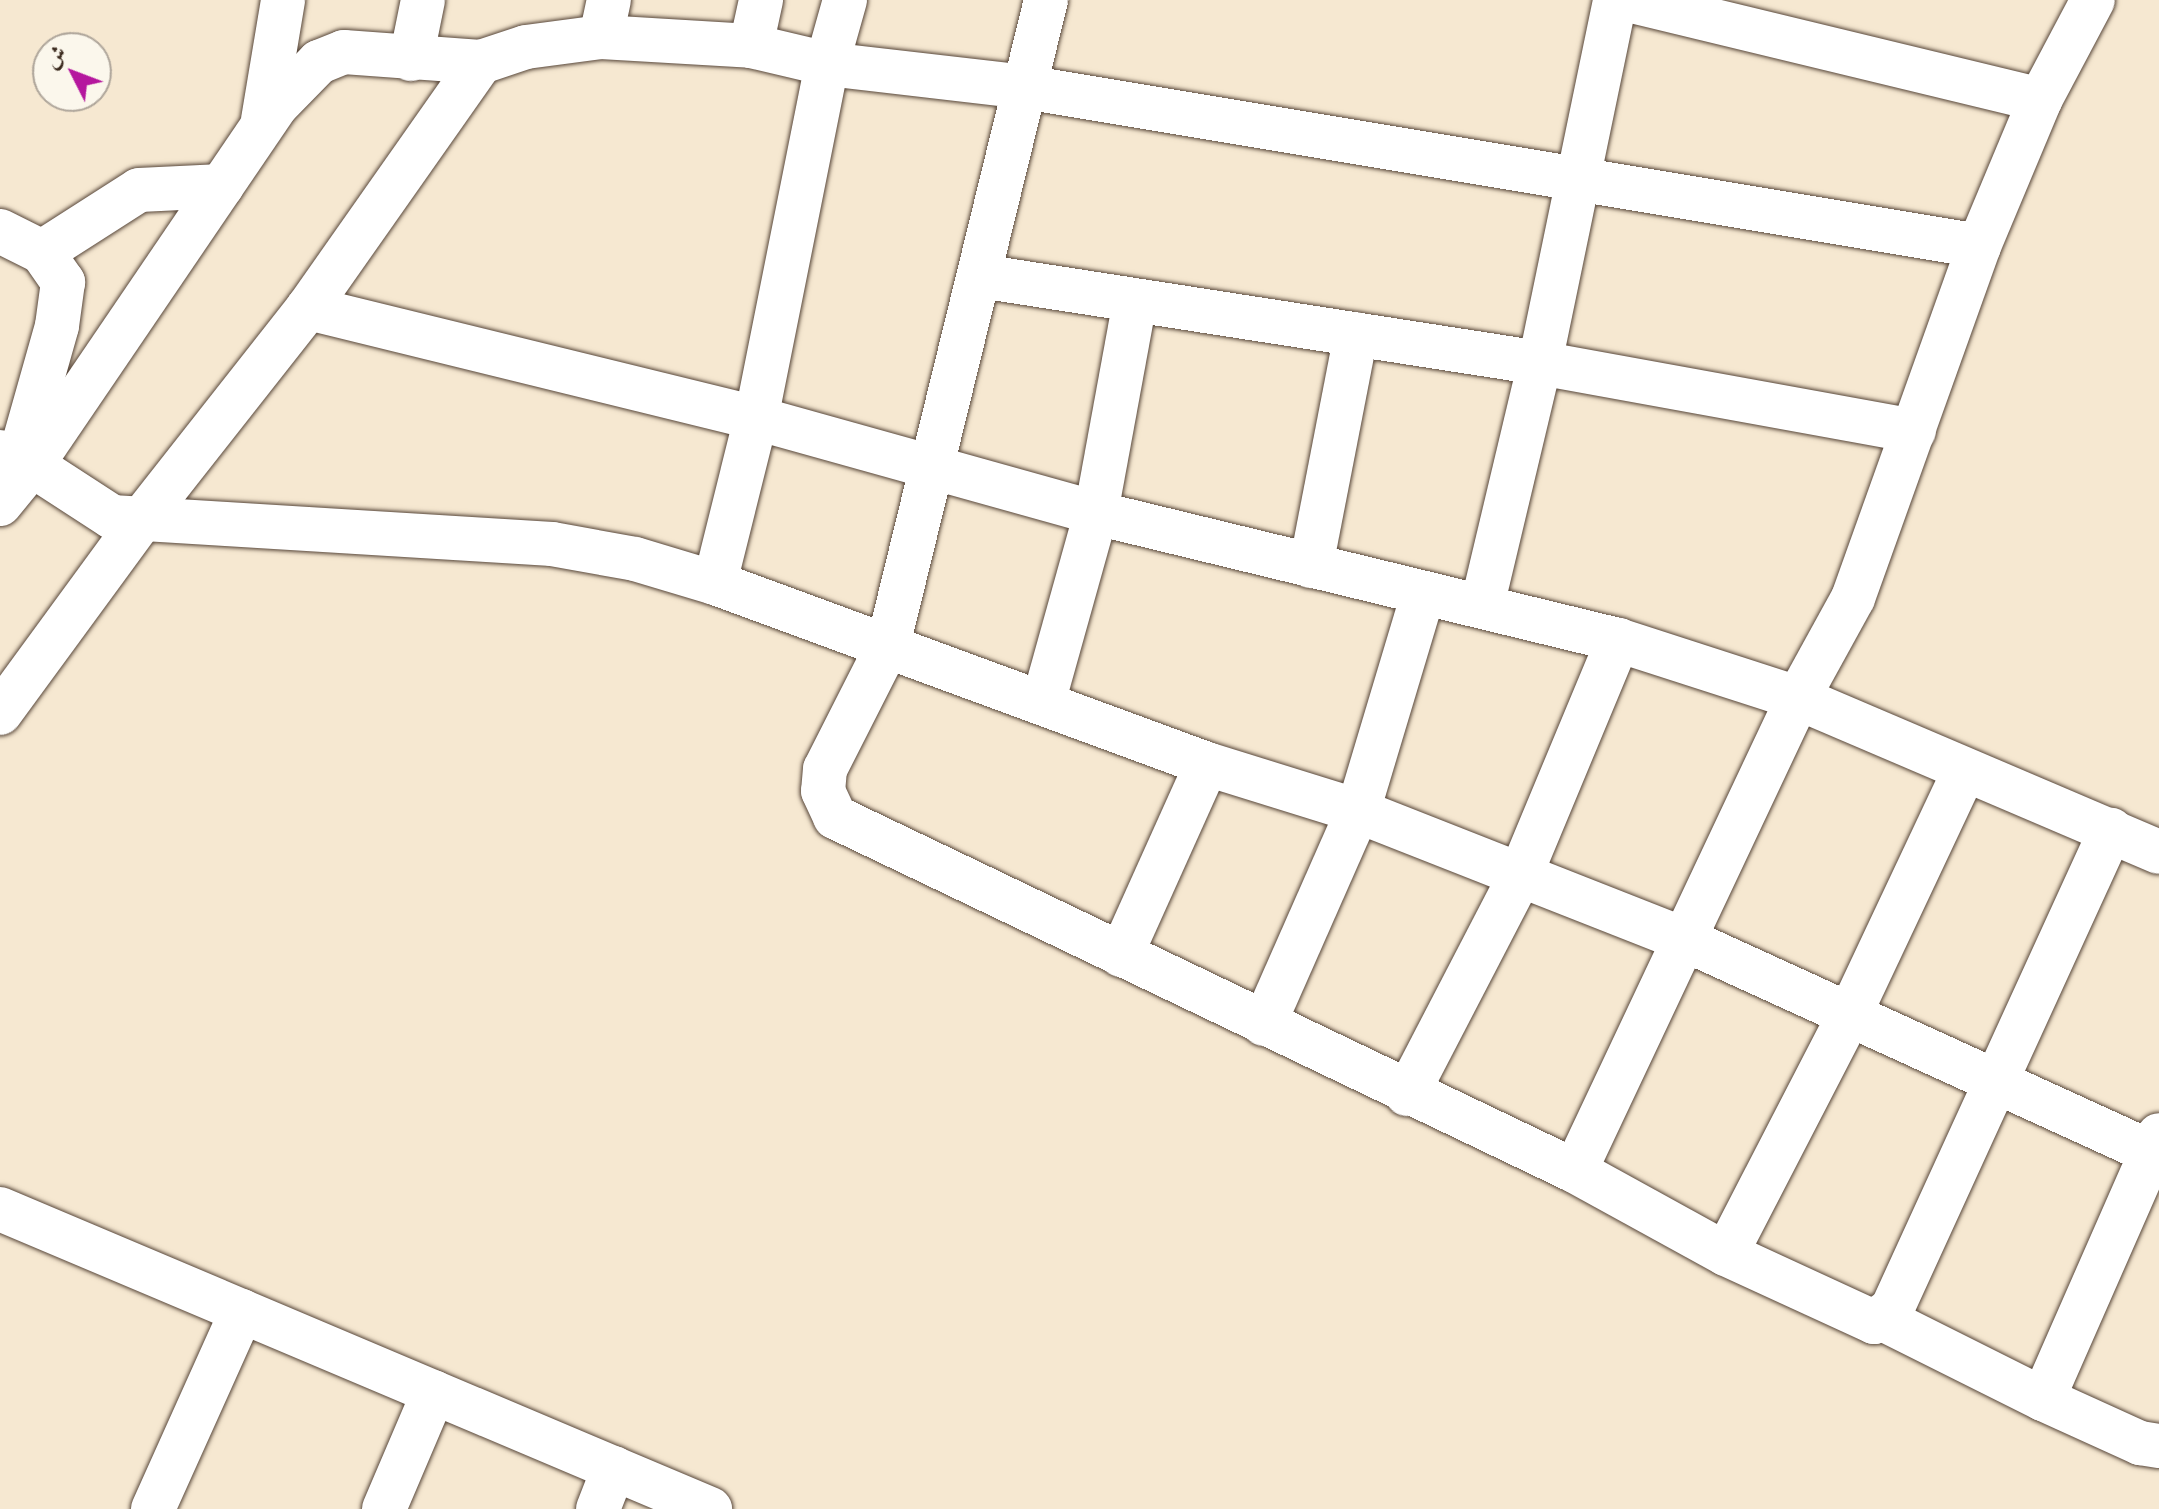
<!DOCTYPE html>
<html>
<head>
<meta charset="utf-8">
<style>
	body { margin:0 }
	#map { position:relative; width:2159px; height:1509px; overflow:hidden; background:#f6e8d1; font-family:Alegreya,Amiri,serif }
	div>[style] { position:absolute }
	.roads { filter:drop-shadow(0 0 2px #574639) drop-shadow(0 0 2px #574639) }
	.minor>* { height:44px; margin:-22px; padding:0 22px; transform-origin:22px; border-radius:22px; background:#fff }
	span { translate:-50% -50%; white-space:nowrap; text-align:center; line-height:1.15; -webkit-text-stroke:8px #fbf7ec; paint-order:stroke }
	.north { position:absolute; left:32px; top:32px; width:80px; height:80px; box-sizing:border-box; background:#fbf7ec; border:2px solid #aea59a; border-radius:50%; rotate:312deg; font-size:22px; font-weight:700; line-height:32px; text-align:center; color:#3b2a1e }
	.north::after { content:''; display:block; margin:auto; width:28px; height:36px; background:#b5179e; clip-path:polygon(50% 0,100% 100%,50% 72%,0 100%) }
</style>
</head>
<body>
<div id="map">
	<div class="roads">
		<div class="minor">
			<div style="left:845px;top:0;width:66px;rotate:105.7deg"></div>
			<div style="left:827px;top:64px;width:361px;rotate:101.3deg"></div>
			<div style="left:756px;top:418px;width:353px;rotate:15.6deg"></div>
			<div style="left:1096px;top:513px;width:537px;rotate:13.67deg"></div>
			<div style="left:1618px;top:640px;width:189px;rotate:17.9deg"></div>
			<div style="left:1798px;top:698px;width:392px;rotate:23.1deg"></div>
			<div style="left:1046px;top:0;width:664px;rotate:103.76deg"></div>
			<div style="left:888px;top:645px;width:139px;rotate:116.9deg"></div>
			<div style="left:825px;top:769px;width:22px;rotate:95deg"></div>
			<div style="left:823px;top:791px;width:29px;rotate:65deg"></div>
			<div style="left:835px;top:817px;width:820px;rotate:25.57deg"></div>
			<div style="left:1575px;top:1171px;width:172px;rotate:28.8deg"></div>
			<div style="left:1726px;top:1254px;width:163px;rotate:24.7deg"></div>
			<div style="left:1874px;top:1322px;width:22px;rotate:-36deg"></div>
			<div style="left:1892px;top:1309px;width:527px;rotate:-65.43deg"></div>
			<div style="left:1628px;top:0;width:424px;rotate:13.6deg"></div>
			<div style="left:601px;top:37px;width:38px;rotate:-78deg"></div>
			<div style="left:751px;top:46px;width:47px;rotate:-77.7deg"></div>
			<div style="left:411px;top:59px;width:60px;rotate:-78.5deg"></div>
			<div style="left:263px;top:120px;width:122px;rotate:-80.5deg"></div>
			<div style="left:0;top:231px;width:47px;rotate:26.6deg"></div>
			<div style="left:42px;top:252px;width:37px;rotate:55deg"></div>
			<div style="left:63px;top:282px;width:44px;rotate:97.8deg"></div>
			<div style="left:57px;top:326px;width:139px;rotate:105.8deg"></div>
			<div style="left:42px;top:252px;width:115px;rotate:-32.6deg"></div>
			<div style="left:139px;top:190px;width:83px;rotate:-2.8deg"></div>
			<div style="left:980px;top:276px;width:567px;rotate:8.83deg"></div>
			<div style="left:1540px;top:363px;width:380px;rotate:10.3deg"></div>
			<div style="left:308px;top:308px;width:301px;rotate:-54.9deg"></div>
			<div style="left:0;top:452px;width:35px;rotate:22deg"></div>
			<div style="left:32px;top:465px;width:95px;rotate:33deg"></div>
			<div style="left:112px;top:517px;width:441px;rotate:3.5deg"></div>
			<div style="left:552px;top:544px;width:84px;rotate:10.2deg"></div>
			<div style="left:635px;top:559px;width:84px;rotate:16.7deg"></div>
			<div style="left:715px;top:583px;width:524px;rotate:20.2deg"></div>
			<div style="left:1207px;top:764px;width:158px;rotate:17.3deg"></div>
			<div style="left:1358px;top:811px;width:352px;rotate:21.5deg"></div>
			<div style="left:1686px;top:940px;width:520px;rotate:24.54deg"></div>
			<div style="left:0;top:504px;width:50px;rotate:-50.6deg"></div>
			<div style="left:32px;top:465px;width:434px;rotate:-55.8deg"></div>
			<div style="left:276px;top:106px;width:62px;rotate:-45.7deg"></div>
			<div style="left:319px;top:62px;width:27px;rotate:-22deg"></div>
			<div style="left:344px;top:52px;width:137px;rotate:4.2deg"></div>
			<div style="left:481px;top:62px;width:47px;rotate:-18.4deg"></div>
			<div style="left:526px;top:47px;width:76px;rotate:-7.6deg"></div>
			<div style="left:601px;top:37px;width:150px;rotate:3.4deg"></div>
			<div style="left:751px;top:46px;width:78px;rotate:13.3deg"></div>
			<div style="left:827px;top:64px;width:199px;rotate:6.6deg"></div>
			<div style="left:1025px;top:87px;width:967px;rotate:9.46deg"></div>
			<div style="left:1311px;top:566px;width:236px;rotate:-79deg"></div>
			<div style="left:1482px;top:606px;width:250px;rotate:-76.6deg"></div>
			<div style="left:1540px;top:363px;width:371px;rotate:-78.3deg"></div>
			<div style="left:1043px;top:703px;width:197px;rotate:-74.4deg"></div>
			<div style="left:1096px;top:513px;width:216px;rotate:-79.6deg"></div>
			<div style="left:0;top:713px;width:239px;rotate:-53.8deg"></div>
			<div style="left:141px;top:520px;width:270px;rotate:-51.8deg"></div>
			<div style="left:308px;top:308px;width:461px;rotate:13.8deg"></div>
			<div style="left:756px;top:418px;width:170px;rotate:104deg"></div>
			<div style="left:1121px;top:955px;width:209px;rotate:-65.8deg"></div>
			<div style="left:1264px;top:1024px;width:233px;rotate:-66.2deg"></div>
			<div style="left:1358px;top:811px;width:227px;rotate:-73.3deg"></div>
			<div style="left:1407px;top:1094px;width:246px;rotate:-62.6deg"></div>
			<div style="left:1520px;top:876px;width:256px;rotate:-67.4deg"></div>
			<div style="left:1575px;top:1171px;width:523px;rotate:-64.76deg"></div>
			<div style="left:1798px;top:698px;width:114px;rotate:-61.2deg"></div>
			<div style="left:1853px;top:598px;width:374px;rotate:-70.3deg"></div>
			<div style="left:1979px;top:246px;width:158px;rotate:-67.3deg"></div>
			<div style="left:2040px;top:100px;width:113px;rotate:-62.1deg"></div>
			<div style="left:0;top:1209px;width:771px;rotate:22.91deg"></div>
			<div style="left:1726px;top:1254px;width:268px;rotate:-62.7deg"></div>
			<div style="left:1849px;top:1016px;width:270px;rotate:-64.8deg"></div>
			<div style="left:1883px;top:1319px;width:179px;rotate:26.6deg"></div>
			<div style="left:2043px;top:1399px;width:107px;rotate:24.4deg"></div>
			<div style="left:2140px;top:1443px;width:19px;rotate:9deg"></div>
			<div style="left:2043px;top:1399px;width:288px;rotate:-66.3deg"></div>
			<div style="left:153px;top:1509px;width:217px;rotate:-65.8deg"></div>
			<div style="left:384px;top:1509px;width:127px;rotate:-66.9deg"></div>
			<div style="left:598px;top:1509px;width:44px;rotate:-68.7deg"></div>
		</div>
	</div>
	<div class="north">ش</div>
</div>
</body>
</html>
